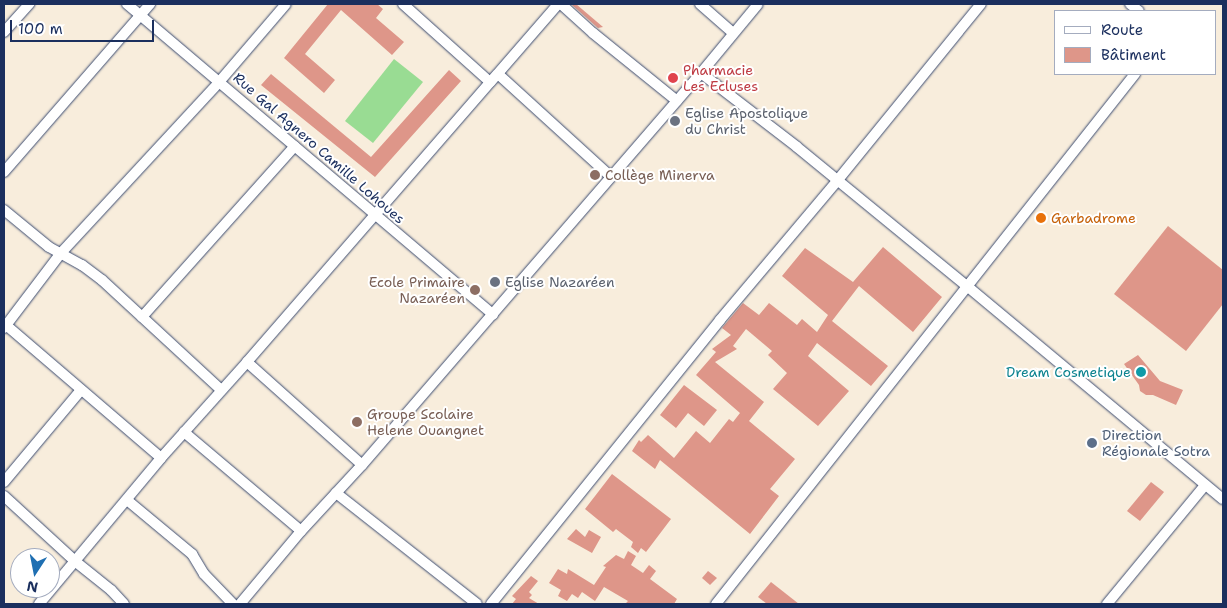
<!DOCTYPE html>
<html>
<head>
<meta charset="utf-8">
<style>
	body { margin:0 }
	#map { position:relative; width:1227px; height:608px; overflow:hidden; background:#f8eddc; font-family:"Shantell Sans",sans-serif }
	div>[style] { position:absolute }
	.green>* { inset:0; background:#99dc93 }
	.building>* { inset:0; background:#de9689 }
	.roads { filter:drop-shadow(0 0 1px #3c4c71) drop-shadow(0 0 1px #3c4c71) }
	.minor>* { height:10px; margin:-5px; padding:0 5px; transform-origin:5px; border-radius:5px; background:#fff }
	.dots>* { width:14px; height:14px; translate:-50% -50%; box-sizing:border-box; border:2px solid #fff; border-radius:50% }
	span { translate:-50% -50%; white-space:nowrap; text-align:center; line-height:1.15; -webkit-text-stroke:4px #fff; paint-order:stroke }
	.health-label { font-size:14px; color:#be3a42 }
	.left { translate:0 -50%; text-align:left }
	.worship-label { font-size:14px; color:#5b616d }
	.street-label { font-size:14px; color:#1b2f5e }
	.education-label { font-size:14px; color:#785e54 }
	.right { translate:-100% -50%; text-align:right }
	.food-label { font-size:14px; color:#c56008 }
	.culture-label { font-size:14px; color:#0d838f }
	.service-label { font-size:14px; color:#4e5e75 }
	.frame { position:absolute; inset:0; border:5px solid #1b2f5e; pointer-events:none }
	.legend { position:absolute; left:1054px; top:10px; width:162px; height:65px; box-sizing:border-box; background:#fff; border:1px solid #a4acbf; margin:0; padding:6px 9px; list-style:none; font-size:15px; color:#1b2f5e }
	.legend li { display:flex; align-items:center; gap:10px; height:25px }
	.legend b { width:25px; border:1px solid #a4acbf }
	.north { position:absolute; left:10px; top:548px; width:50px; height:50px; box-sizing:border-box; background:#fff; border:1px solid #a4acbf; border-radius:50%; rotate:191deg; font-size:14px; font-weight:700; line-height:20px; text-align:center; color:#1b2f5e }
	.north::after { content:''; display:block; margin:auto; width:18px; height:22px; background:#1f6fb2; clip-path:polygon(50% 0,100% 100%,50% 72%,0 100%) }
	.scale { position:absolute; left:10px; top:20px; width:144px; height:22px; box-sizing:border-box; border:2px solid #1b2f5e; border-top:0; padding-left:6px; font-size:15px; line-height:18px; white-space:nowrap; color:#1b2f5e; -webkit-text-stroke:4px #fff; paint-order:stroke }
</style>
</head>
<body>
<div id="map">
	<div class="green">
		<div style="clip-path:polygon(394px 59px,423px 82px,373px 143px,345px 121px)"></div>
	</div>
	<div class="building">
		<div style="clip-path:polygon(328px 4px,377px 4px,383px 9px,376px 18px,404px 42px,392px 55px,341px 10px,305px 54px,335px 80px,324px 93px,284px 58px)"></div>
		<div style="clip-path:polygon(571px 4px,576px 4px,603px 27px,598px 28px)"></div>
		<div style="clip-path:polygon(449px 70px,461px 81px,375px 177px,261px 85px,271px 74px,371px 157px)"></div>
		<div style="clip-path:polygon(1168px 226px,1223px 270px,1223px 304px,1186px 351px,1114px 294px)"></div>
		<div style="clip-path:polygon(883px 247px,942px 297px,913px 332px,859px 286px,832px 321px,888px 366px,871px 386px,817px 343px,808px 356px,849px 391px,818px 426px,773px 389px,787px 373px,768px 355px,772px 351px,746px 329px,733px 346px,737px 349px,715px 362px,764px 402px,749px 421px,795px 459px,770px 489px,779px 496px,750px 534px,660px 460px,655px 469px,632px 451px,639px 440px,641px 442px,648px 435px,674px 458px,696px 431px,710px 443px,729px 419px,733px 422px,740px 413px,696px 375px,716px 352px,712px 349px,731px 335px,722px 328px,743px 303px,759px 315px,769px 303px,797px 325px,802px 319px,817px 332px,828px 315px,782px 276px,805px 248px,853px 282px)"></div>
		<div style="clip-path:polygon(1138px 355px,1160px 381px,1183px 390px,1176px 405px,1153px 395px,1146px 395px,1140px 391px,1139px 385px,1124px 364px)"></div>
		<div style="clip-path:polygon(684px 385px,717px 410px,704px 426px,688px 413px,676px 428px,660px 415px)"></div>
		<div style="clip-path:polygon(612px 474px,671px 519px,646px 552px,641px 548px,638px 553px,631px 547px,633px 542px,616px 529px,613px 532px,585px 509px)"></div>
		<div style="clip-path:polygon(1151px 482px,1164px 492px,1140px 521px,1127px 511px)"></div>
		<div style="clip-path:polygon(576px 529px,585px 537px,589px 530px,601px 537px,592px 553px,567px 539px)"></div>
		<div style="clip-path:polygon(628px 551px,636px 556px,631px 565px,643px 573px,649px 565px,656px 571px,650px 579px,677px 599px,674px 604px,625px 604px,628px 601px,604px 587px,595px 601px,582px 592px,578px 598px,572px 594px,567px 601px,558px 596px,561px 590px,549px 583px,558px 569px,567px 574px,568px 569px,594px 585px,606px 567px,603px 566px,616px 555px,624px 559px)"></div>
		<div style="clip-path:polygon(708px 571px,717px 578px,710px 585px,702px 578px)"></div>
		<div style="clip-path:polygon(531px 576px,538px 581px,529px 592px,532px 595px,529px 598px,539px 604px,512px 604px,516px 599px,512px 596px)"></div>
		<div style="clip-path:polygon(771px 582px,799px 604px,767px 604px,758px 597px)"></div>
	</div>
	<div class="roads">
		<div class="minor">
			<div style="left:127px;top:4px;width:480px;rotate:40.3deg"></div>
			<div style="left:403px;top:4px;width:117px;rotate:41.9deg"></div>
			<div style="left:561px;top:4px;width:43px;rotate:42.2deg"></div>
			<div style="left:593px;top:33px;width:108px;rotate:39deg"></div>
			<div style="left:700px;top:4px;width:44px;rotate:41.3deg"></div>
			<div style="left:1130px;top:4px;width:11px;rotate:38deg"></div>
			<div style="left:4px;top:32px;width:38px;rotate:-48deg"></div>
			<div style="left:701px;top:73px;width:121px;rotate:37.6deg"></div>
			<div style="left:797px;top:147px;width:220px;rotate:39.3deg"></div>
			<div style="left:967px;top:286px;width:333px;rotate:39.8deg"></div>
			<div style="left:498px;top:74px;width:153px;rotate:42.3deg"></div>
			<div style="left:4px;top:172px;width:223px;rotate:-49deg"></div>
			<div style="left:4px;top:210px;width:58px;rotate:39.4deg"></div>
			<div style="left:49px;top:247px;width:38px;rotate:29deg"></div>
			<div style="left:82px;top:265px;width:25px;rotate:37deg"></div>
			<div style="left:102px;top:280px;width:162px;rotate:42.7deg"></div>
			<div style="left:142px;top:317px;width:229px;rotate:-48.2deg"></div>
			<div style="left:6px;top:325px;width:204px;rotate:40.6deg"></div>
			<div style="left:4px;top:328px;width:94px;rotate:-52.8deg"></div>
			<div style="left:61px;top:253px;width:234px;rotate:-47.2deg"></div>
			<div style="left:220px;top:81px;width:101px;rotate:-49.4deg"></div>
			<div style="left:247px;top:362px;width:154px;rotate:41.8deg"></div>
			<div style="left:184px;top:432px;width:153px;rotate:40.2deg"></div>
			<div style="left:4px;top:482px;width:120px;rotate:-50.1deg"></div>
			<div style="left:336px;top:493px;width:179px;rotate:38.2deg"></div>
			<div style="left:4px;top:496px;width:98px;rotate:42.5deg"></div>
			<div style="left:76px;top:562px;width:45px;rotate:38.7deg"></div>
			<div style="left:111px;top:590px;width:19px;rotate:47deg"></div>
			<div style="left:127px;top:500px;width:85px;rotate:39.7deg"></div>
			<div style="left:192px;top:554px;width:23px;rotate:59deg"></div>
			<div style="left:204px;top:574px;width:42px;rotate:46deg"></div>
			<div style="left:39px;top:604px;width:190px;rotate:-50.1deg"></div>
			<div style="left:161px;top:458px;width:129px;rotate:-48.1deg"></div>
			<div style="left:247px;top:362px;width:474px;rotate:-49deg"></div>
			<div style="left:240px;top:604px;width:95px;rotate:-50.1deg"></div>
			<div style="left:301px;top:531px;width:90px;rotate:-47.3deg"></div>
			<div style="left:362px;top:465px;width:518px;rotate:-49.15deg"></div>
			<div style="left:701px;top:73px;width:89px;rotate:-50.4deg"></div>
			<div style="left:491px;top:604px;width:365px;rotate:-51.1deg"></div>
			<div style="left:720px;top:320px;width:182px;rotate:-49.9deg"></div>
			<div style="left:837px;top:181px;width:228px;rotate:-50.9deg"></div>
			<div style="left:716px;top:604px;width:676px;rotate:-51.67deg"></div>
			<div style="left:1107px;top:604px;width:154px;rotate:-50.5deg"></div>
		</div>
	</div>
	<div class="dots">
		<div style="left:673px;top:78px;background:#e0444e"></div>
		<div style="left:675px;top:121px;background:#6b7280"></div>
		<div style="left:595px;top:175px;background:#8d6e63"></div>
		<div style="left:1041px;top:218px;background:#e8710a"></div>
		<div style="left:495px;top:282px;background:#6b7280"></div>
		<div style="left:475px;top:290px;background:#8d6e63"></div>
		<div style="left:1141px;top:372px;background:#0f9aa8"></div>
		<div style="left:357px;top:422px;background:#8d6e63"></div>
		<div style="left:1092px;top:443px;background:#5c6f8a"></div>
	</div>
	<div class="health-label">
		<span class="left" style="left:683px;top:78px">Pharmacie<br>Les Ecluses</span>
	</div>
	<div class="worship-label">
		<span class="left" style="left:685px;top:121px">Eglise Apostolique<br>du Christ</span>
		<span class="left" style="left:505px;top:282px">Eglise Nazaréen</span>
	</div>
	<div class="street-label">
		<span style="left:319px;top:148px;rotate:41deg">Rue Gal Agnero Camille Lohoues</span>
	</div>
	<div class="education-label">
		<span class="left" style="left:605px;top:175px">Collège Minerva</span>
		<span class="right" style="left:465px;top:290px">Ecole Primaire<br>Nazaréen</span>
		<span class="left" style="left:367px;top:422px">Groupe Scolaire<br>Helene Ouangnet</span>
	</div>
	<div class="food-label">
		<span class="left" style="left:1051px;top:218px">Garbadrome</span>
	</div>
	<div class="culture-label">
		<span class="right" style="left:1131px;top:372px">Dream Cosmetique</span>
	</div>
	<div class="service-label">
		<span class="left" style="left:1102px;top:443px">Direction<br>Régionale Sotra</span>
	</div>
	<div class="frame"></div>
	<ul class="legend">
	<li><b style="height:6px;background:#fff"></b>Route</li>
	<li><b style="height:14px;background:#de9689"></b>Bâtiment</li>
	</ul>
	<div class="north">N</div>
	<div class="scale">100 m</div>
</div>
</body>
</html>
